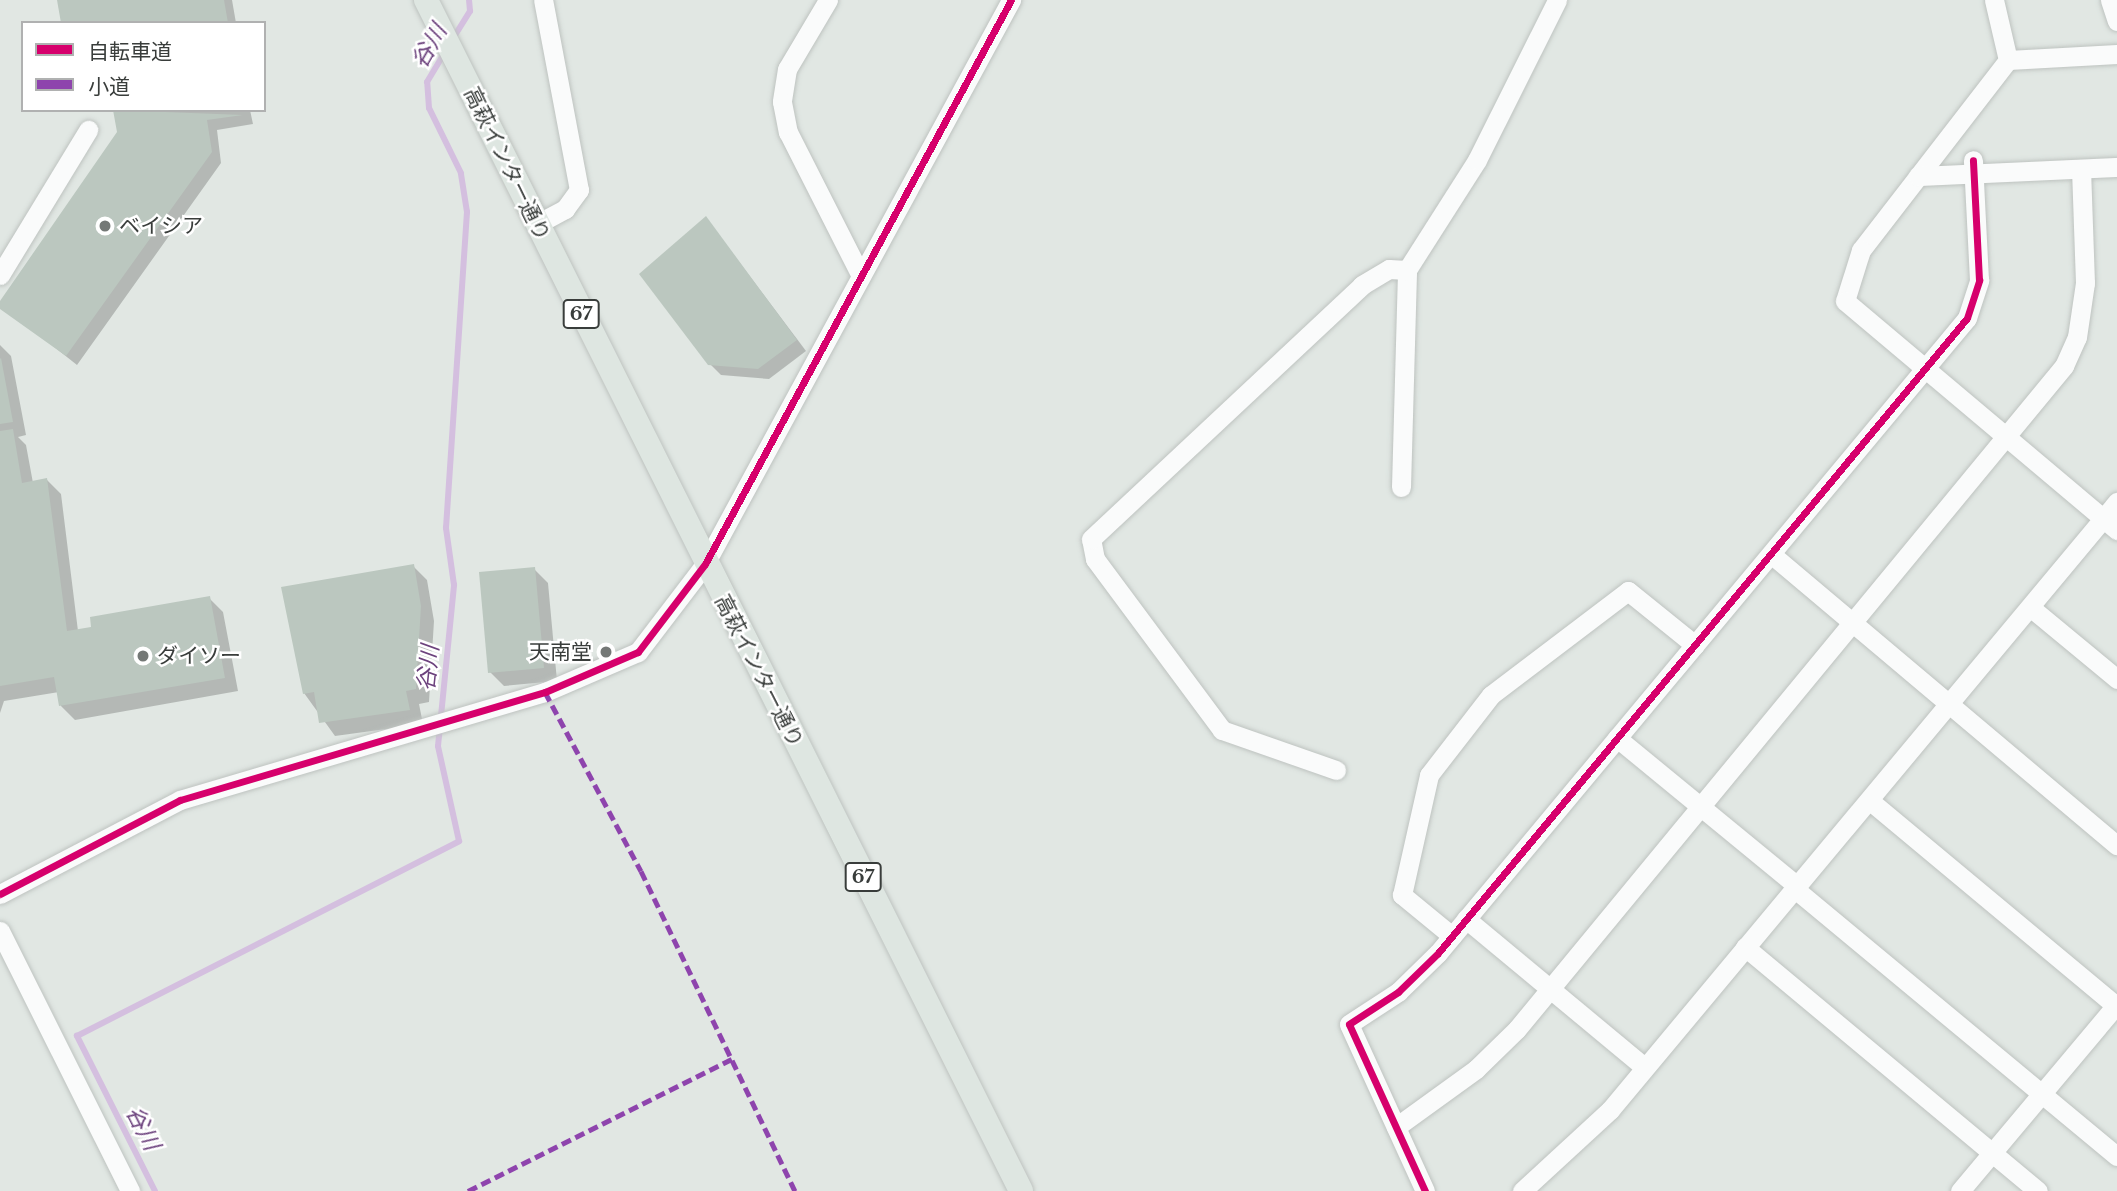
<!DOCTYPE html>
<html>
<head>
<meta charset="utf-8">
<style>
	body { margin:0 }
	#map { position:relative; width:2117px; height:1191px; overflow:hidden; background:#e1e7e3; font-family:"Libre Baskerville","Noto Sans JP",serif }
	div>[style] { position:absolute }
	.shadow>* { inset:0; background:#0003 }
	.stream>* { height:6px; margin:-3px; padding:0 3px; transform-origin:3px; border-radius:3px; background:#d4bfdf }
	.building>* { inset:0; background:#bbc7bf }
	.roads { filter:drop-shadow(0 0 2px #bec3c0) drop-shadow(0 0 2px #bec3c0) }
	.minor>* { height:19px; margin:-9.5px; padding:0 9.5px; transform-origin:9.5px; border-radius:9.5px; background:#fafbfb }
	.major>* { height:24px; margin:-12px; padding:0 12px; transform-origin:12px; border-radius:12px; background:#dee6e1 }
	.quiet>* { height:5px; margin-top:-2.5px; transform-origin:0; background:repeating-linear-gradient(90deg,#8e44ad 0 10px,transparent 0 15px) }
	.cycleway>* { height:7px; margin:-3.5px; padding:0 3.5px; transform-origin:3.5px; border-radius:3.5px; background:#d6006c }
	.dots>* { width:19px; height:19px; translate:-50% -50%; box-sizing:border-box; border:4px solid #fff; border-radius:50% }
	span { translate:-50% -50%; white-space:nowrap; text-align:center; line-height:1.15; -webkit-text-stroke:5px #fff; paint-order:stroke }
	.shield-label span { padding:2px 5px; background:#fff; border:2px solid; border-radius:5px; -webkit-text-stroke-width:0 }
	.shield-label { font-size:19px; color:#393d3b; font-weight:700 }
	.street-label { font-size:21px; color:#393d3b }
	.poi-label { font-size:21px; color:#393d3b }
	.left { translate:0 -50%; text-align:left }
	.right { translate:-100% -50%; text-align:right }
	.water-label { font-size:23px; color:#6c427d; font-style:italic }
	.legend { position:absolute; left:21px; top:21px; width:245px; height:91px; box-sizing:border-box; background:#fff; border:2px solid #b0b1b1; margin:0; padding:9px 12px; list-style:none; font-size:21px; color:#393d3b }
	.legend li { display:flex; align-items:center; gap:14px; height:35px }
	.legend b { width:35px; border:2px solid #b0b1b1 }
</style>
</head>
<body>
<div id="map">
	<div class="shadow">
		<div style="clip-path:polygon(59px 0,232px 0,236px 23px,63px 23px)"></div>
		<div style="clip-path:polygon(115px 110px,250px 110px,253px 124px,217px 130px,221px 163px,77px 365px,0 304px,119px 133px)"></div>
		<div style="clip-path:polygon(706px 218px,806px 351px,769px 379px,721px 375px,710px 364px)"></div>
		<div style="clip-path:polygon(0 345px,11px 356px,26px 435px,18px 437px,26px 445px,33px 483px,47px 480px,61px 494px,78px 631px,209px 598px,223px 612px,238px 691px,75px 720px,61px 706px,59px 692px,4px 701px,0 713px)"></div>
		<div style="clip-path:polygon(413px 566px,427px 580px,434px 621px,429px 702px,419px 704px,423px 724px,335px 736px,304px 693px)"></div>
		<div style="clip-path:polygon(534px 569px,548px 583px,557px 681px,504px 686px,490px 672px)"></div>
	</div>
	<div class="stream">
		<div style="left:452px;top:40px;width:34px;rotate:-58deg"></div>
		<div style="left:470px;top:11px;width:11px;rotate:-95deg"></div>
		<div style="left:155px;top:1191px;width:174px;rotate:-116.7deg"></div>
		<div style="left:77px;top:1036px;width:429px;rotate:-27deg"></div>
		<div style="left:459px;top:841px;width:97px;rotate:-102.5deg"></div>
		<div style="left:438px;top:746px;width:162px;rotate:-84.3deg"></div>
		<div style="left:454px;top:585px;width:58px;rotate:-98deg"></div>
		<div style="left:446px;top:528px;width:317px;rotate:-86.2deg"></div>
		<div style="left:467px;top:212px;width:39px;rotate:-99deg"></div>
		<div style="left:461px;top:173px;width:72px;rotate:-116.2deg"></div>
		<div style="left:429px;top:108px;width:26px;rotate:-94deg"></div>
		<div style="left:427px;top:82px;width:35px;rotate:-59deg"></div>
	</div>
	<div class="building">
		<div style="clip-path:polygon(57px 0,224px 0,228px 23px,61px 23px)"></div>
		<div style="clip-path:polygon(113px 110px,243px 115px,207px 120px,212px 152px,66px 356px,0 309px,0 301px,117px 132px)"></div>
		<div style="clip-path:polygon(706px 216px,797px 340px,758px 369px,708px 365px,639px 274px)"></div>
		<div style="clip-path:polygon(1px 358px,13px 422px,0 424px,0 359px)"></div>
		<div style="clip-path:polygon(13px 429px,22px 483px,47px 478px,67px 631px,91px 627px,90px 617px,210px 596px,225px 678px,59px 706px,54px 677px,0 686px,0 431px)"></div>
		<div style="clip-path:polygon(414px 564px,421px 606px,416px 689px,406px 691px,410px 710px,319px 723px,314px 692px,303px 694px,281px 587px)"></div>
		<div style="clip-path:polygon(535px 567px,544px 668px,488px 673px,479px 572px)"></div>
	</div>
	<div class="roads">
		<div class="minor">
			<div style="left:828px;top:0;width:80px;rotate:120.7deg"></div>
			<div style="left:787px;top:69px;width:33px;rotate:99deg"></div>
			<div style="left:782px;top:102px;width:31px;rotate:79deg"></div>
			<div style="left:788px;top:132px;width:161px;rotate:63.1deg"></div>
			<div style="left:1994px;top:0;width:62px;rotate:76.9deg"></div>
			<div style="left:2008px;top:60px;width:240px;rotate:127.7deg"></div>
			<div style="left:1861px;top:250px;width:53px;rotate:107.4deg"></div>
			<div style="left:1845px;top:301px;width:356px;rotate:40.1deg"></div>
			<div style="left:2110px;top:0;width:22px;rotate:72deg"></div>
			<div style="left:2008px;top:60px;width:109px;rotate:-3.2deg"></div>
			<div style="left:1918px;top:176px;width:199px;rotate:-2.6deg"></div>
			<div style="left:537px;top:224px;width:32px;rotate:-28deg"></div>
			<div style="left:565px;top:209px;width:24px;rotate:-54deg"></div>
			<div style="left:579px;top:190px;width:193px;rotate:-100.7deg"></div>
			<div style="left:0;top:275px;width:170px;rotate:-58.7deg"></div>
			<div style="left:1401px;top:487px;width:217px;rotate:-88.4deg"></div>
			<div style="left:1407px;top:270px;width:130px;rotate:-57.5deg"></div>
			<div style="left:1477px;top:160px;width:179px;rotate:-63.4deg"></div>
			<div style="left:1771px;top:554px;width:452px;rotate:40.1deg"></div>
			<div style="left:2030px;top:607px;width:113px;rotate:39.6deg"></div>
			<div style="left:1617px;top:738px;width:233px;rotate:39.4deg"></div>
			<div style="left:1336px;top:770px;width:121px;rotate:-160.7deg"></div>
			<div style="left:1222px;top:730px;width:213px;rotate:-126.6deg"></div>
			<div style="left:1095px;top:559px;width:20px;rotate:-101deg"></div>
			<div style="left:1091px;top:539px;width:371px;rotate:-43.1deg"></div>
			<div style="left:1362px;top:285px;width:31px;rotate:-31deg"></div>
			<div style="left:1389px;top:269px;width:18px;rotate:3deg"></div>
			<div style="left:1869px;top:800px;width:322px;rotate:39.8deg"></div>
			<div style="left:1795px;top:889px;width:418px;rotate:39.7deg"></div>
			<div style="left:0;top:894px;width:203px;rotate:-27.6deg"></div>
			<div style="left:180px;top:800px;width:381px;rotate:-16.5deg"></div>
			<div style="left:545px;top:692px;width:101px;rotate:-23.3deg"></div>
			<div style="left:638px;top:652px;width:111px;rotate:-52.7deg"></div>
			<div style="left:705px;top:564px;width:642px;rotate:-61.52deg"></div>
			<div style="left:1466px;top:919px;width:231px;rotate:39.7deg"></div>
			<div style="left:0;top:931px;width:291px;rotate:63.4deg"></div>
			<div style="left:1452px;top:936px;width:65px;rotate:-140.6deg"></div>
			<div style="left:1402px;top:895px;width:123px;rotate:-77.3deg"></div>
			<div style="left:1429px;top:775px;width:101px;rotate:-52.2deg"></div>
			<div style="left:1491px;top:695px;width:172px;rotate:-37.2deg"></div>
			<div style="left:1628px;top:591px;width:86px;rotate:38.9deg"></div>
			<div style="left:1745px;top:947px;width:381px;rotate:39.8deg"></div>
			<div style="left:1396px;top:1127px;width:99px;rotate:-35.9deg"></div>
			<div style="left:1476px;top:1069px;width:57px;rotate:-44.3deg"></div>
			<div style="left:1517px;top:1029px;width:860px;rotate:-50.48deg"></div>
			<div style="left:2064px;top:366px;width:32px;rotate:-66deg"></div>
			<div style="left:2077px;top:337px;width:55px;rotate:-81.6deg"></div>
			<div style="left:2085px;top:283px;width:114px;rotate:-92deg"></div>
			<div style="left:1425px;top:1191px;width:183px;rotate:-114.5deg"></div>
			<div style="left:1349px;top:1024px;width:59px;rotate:-33.1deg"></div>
			<div style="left:1398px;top:992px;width:56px;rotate:-44.3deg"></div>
			<div style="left:1438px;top:953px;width:826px;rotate:-50.2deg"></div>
			<div style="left:1967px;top:318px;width:40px;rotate:-72deg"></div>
			<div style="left:1979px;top:280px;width:120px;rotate:-92.9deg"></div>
			<div style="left:1522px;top:1191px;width:120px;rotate:-42.6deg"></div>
			<div style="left:1610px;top:1110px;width:792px;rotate:-50.18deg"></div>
			<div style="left:1960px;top:1191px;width:244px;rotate:-50deg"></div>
		</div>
		<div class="major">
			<div style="left:426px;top:0;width:1331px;rotate:63.45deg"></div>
		</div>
	</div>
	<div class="quiet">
		<div style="left:545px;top:692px;width:203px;rotate:61.8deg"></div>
		<div style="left:641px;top:871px;width:355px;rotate:64.3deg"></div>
		<div style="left:468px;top:1191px;width:295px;rotate:-26.6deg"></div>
	</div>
	<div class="cycleway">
		<div style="left:0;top:894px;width:203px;rotate:-27.6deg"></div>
		<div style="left:180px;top:800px;width:381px;rotate:-16.5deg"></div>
		<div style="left:545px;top:692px;width:101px;rotate:-23.3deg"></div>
		<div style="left:638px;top:652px;width:111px;rotate:-52.7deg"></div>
		<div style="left:705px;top:564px;width:642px;rotate:-61.52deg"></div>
		<div style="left:1425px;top:1191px;width:183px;rotate:-114.5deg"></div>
		<div style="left:1349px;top:1024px;width:59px;rotate:-33.1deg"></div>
		<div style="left:1398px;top:992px;width:56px;rotate:-44.3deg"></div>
		<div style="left:1438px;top:953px;width:826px;rotate:-50.2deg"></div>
		<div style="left:1967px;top:318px;width:40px;rotate:-72deg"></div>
		<div style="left:1979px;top:280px;width:120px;rotate:-92.9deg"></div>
	</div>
	<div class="dots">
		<div style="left:105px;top:226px;background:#747876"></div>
		<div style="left:606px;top:652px;background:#747876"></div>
		<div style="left:143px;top:656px;background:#747876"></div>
	</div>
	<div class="shield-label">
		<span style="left:581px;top:314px">67</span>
		<span style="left:863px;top:877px">67</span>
	</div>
	<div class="street-label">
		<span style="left:507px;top:164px;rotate:64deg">高萩インター通り</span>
		<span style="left:759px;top:671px;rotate:63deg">高萩インター通り</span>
	</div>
	<div class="poi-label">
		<span class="left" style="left:119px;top:226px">ベイシア</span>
		<span class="right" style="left:592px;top:652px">天南堂</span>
		<span class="left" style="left:157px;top:656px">ダイソー</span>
	</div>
	<div class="water-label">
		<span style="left:429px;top:46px;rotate:-60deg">谷川</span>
		<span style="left:428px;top:668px;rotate:-84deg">谷川</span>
		<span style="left:143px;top:1128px;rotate:63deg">谷川</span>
	</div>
	<ul class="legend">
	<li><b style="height:9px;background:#d6006c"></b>自転車道</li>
	<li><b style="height:9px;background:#8e44ad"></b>小道</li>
	</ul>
</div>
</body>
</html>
